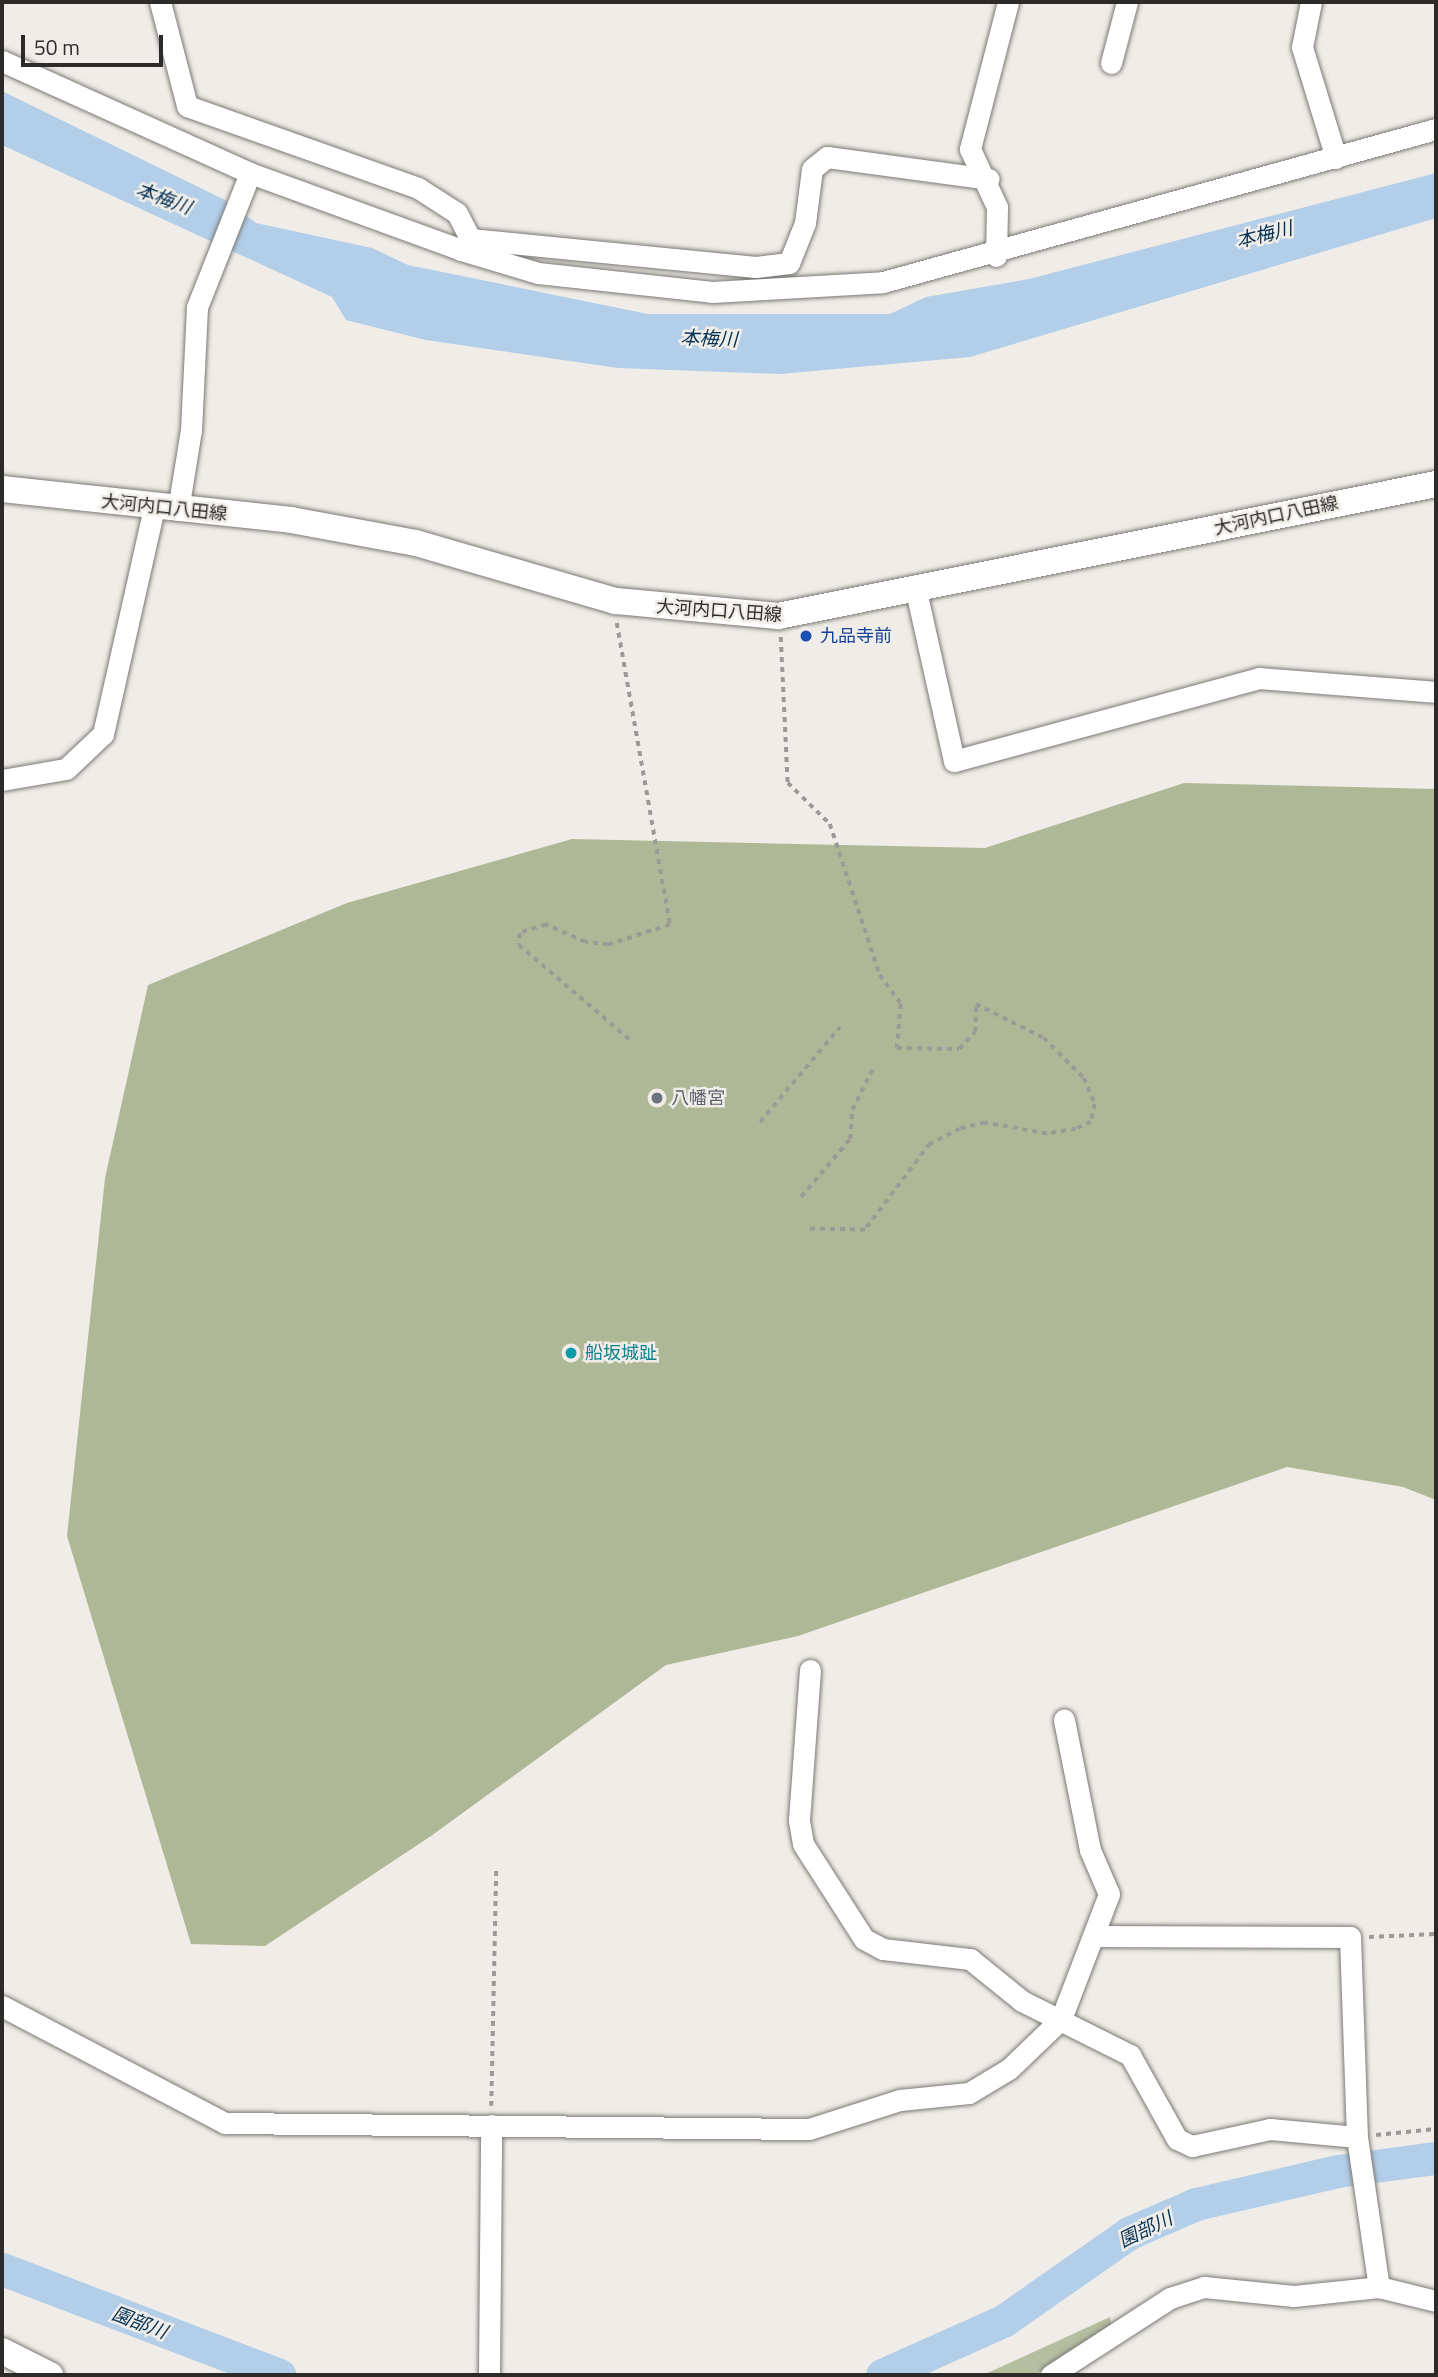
<!DOCTYPE html>
<html>
<head>
<meta charset="utf-8">
<style>
	body { margin:0 }
	#map { position:relative; width:1438px; height:2377px; overflow:hidden; background:#f0ede8; font-family:"Titillium Web","Noto Sans JP",sans-serif }
	div>[style] { position:absolute }
	.green>* { inset:0; background:#b6bea1 }
	.forest>* { inset:0; background:#afb896 }
	.water>* { inset:0; background:#b2cee9 }
	.river>* { height:33px; margin:-16.5px; padding:0 16.5px; transform-origin:16.5px; border-radius:16.5px; background:#b2cee9 }
	.path>* { height:3.5px; margin-top:-1.75px; transform-origin:0; background:repeating-linear-gradient(90deg,#9c9a96 0 5px,transparent 0 10px) }
	.roads { filter:drop-shadow(0 0 2px #7b7975) drop-shadow(0 0 2px #7b7975) }
	.minor>* { height:21px; margin:-10.5px; padding:0 10.5px; transform-origin:10.5px; border-radius:10.5px; background:#fff }
	.major>* { height:26px; margin:-13px; padding:0 13px; transform-origin:13px; border-radius:13px; background:#fff }
	.dots>* { width:19px; height:19px; translate:-50% -50%; box-sizing:border-box; border:4px solid #f0ede8; border-radius:50% }
	span { translate:-50% -50%; white-space:nowrap; text-align:center; line-height:1.15; -webkit-text-stroke:5px #f0ede8; paint-order:stroke }
	.street-label { font-size:18px; color:#2c2b29 }
	.transit-label { font-size:18px; color:#164399 }
	.left { translate:0 -50%; text-align:left }
	.worship-label { font-size:18px; color:#5b616d }
	.culture-label { font-size:18px; color:#0d838f }
	.water-label { font-size:19px; color:#043255; font-style:italic }
	.frame { position:absolute; inset:0; border:4px solid #2c2b29; pointer-events:none }
	.scale { position:absolute; left:21px; top:35px; width:142px; height:32px; box-sizing:border-box; border:4px solid #2c2b29; border-top:0; padding-left:9px; font-size:21px; line-height:24px; white-space:nowrap; color:#2c2b29; -webkit-text-stroke:5px #f0ede8; paint-order:stroke }
</style>
</head>
<body>
<div id="map">
	<div class="green">
		<div style="clip-path:polygon(1110px 2317px,1112px 2329px,1034px 2375px,983px 2375px)"></div>
	</div>
	<div class="forest">
		<div style="clip-path:polygon(1184px 783px,1436px 789px,1436px 1500px,1403px 1487px,1287px 1467px,798px 1636px,666px 1665px,431px 1836px,265px 1946px,191px 1944px,67px 1536px,105px 1178px,148px 985px,347px 903px,572px 839px,985px 848px)"></div>
	</div>
	<div class="water">
		<div style="clip-path:polygon(2px 91px,225px 200px,256px 223px,372px 248px,408px 265px,648px 314px,890px 314px,926px 297px,1029px 279px,1436px 173px,1436px 218px,970px 357px,780px 374px,618px 368px,426px 340px,346px 320px,332px 297px,2px 145px)"></div>
	</div>
	<div class="river">
		<div style="left:2px;top:2269px;width:297px;rotate:20.9deg"></div>
		<div style="left:882px;top:2375px;width:133px;rotate:-24.1deg"></div>
		<div style="left:1003px;top:2321px;width:154px;rotate:-34.9deg"></div>
		<div style="left:1129px;top:2233px;width:73px;rotate:-23.4deg"></div>
		<div style="left:1196px;top:2204px;width:146px;rotate:-13.1deg"></div>
		<div style="left:1338px;top:2171px;width:99px;rotate:-7.6deg"></div>
	</div>
	<div class="path">
		<div style="left:617px;top:623px;width:307px;rotate:80deg"></div>
		<div style="left:670px;top:925px;width:65px;rotate:162.1deg"></div>
		<div style="left:608px;top:945px;width:23px;rotate:-173deg"></div>
		<div style="left:585px;top:942px;width:43px;rotate:-156.4deg"></div>
		<div style="left:546px;top:925px;width:27px;rotate:163deg"></div>
		<div style="left:520px;top:933px;width:12px;rotate:95deg"></div>
		<div style="left:519px;top:945px;width:145px;rotate:40.5deg"></div>
		<div style="left:781px;top:637px;width:146px;rotate:87.3deg"></div>
		<div style="left:788px;top:783px;width:59px;rotate:44.3deg"></div>
		<div style="left:830px;top:824px;width:159px;rotate:71.7deg"></div>
		<div style="left:880px;top:975px;width:36px;rotate:54deg"></div>
		<div style="left:901px;top:1004px;width:44px;rotate:95.2deg"></div>
		<div style="left:897px;top:1048px;width:62px;rotate:0.9deg"></div>
		<div style="left:959px;top:1049px;width:23px;rotate:-47deg"></div>
		<div style="left:975px;top:1032px;width:28px;rotate:-88deg"></div>
		<div style="left:976px;top:1004px;width:76px;rotate:26.6deg"></div>
		<div style="left:1044px;top:1038px;width:57px;rotate:45deg"></div>
		<div style="left:1084px;top:1078px;width:28px;rotate:67deg"></div>
		<div style="left:1095px;top:1104px;width:18px;rotate:103deg"></div>
		<div style="left:1091px;top:1122px;width:17px;rotate:155deg"></div>
		<div style="left:1076px;top:1129px;width:29px;rotate:170deg"></div>
		<div style="left:1047px;top:1134px;width:63px;rotate:-169.9deg"></div>
		<div style="left:985px;top:1123px;width:26px;rotate:167deg"></div>
		<div style="left:960px;top:1129px;width:34px;rotate:153deg"></div>
		<div style="left:930px;top:1144px;width:108px;rotate:127.1deg"></div>
		<div style="left:865px;top:1230px;width:56px;rotate:-179deg"></div>
		<div style="left:760px;top:1122px;width:124px;rotate:-49.9deg"></div>
		<div style="left:801px;top:1197px;width:76px;rotate:-49.8deg"></div>
		<div style="left:850px;top:1139px;width:29px;rotate:-86deg"></div>
		<div style="left:852px;top:1110px;width:47px;rotate:-63.4deg"></div>
		<div style="left:1369px;top:1937px;width:67px;rotate:-2.6deg"></div>
		<div style="left:491px;top:2106px;width:238px;rotate:-88.8deg"></div>
		<div style="left:1376px;top:2135px;width:60px;rotate:-5.7deg"></div>
	</div>
	<div class="roads">
		<div class="minor">
			<div style="left:160px;top:2px;width:107px;rotate:75.4deg"></div>
			<div style="left:187px;top:106px;width:245px;rotate:19.5deg"></div>
			<div style="left:418px;top:188px;width:46px;rotate:32.7deg"></div>
			<div style="left:457px;top:213px;width:29px;rotate:63deg"></div>
			<div style="left:1311px;top:2px;width:46px;rotate:101.3deg"></div>
			<div style="left:1302px;top:47px;width:116px;rotate:73deg"></div>
			<div style="left:2px;top:61px;width:272px;rotate:24.3deg"></div>
			<div style="left:250px;top:173px;width:225px;rotate:20deg"></div>
			<div style="left:461px;top:250px;width:80px;rotate:16.6deg"></div>
			<div style="left:538px;top:273px;width:175px;rotate:6.2deg"></div>
			<div style="left:712px;top:292px;width:171px;rotate:-3.3deg"></div>
			<div style="left:883px;top:282px;width:574px;rotate:-15.47deg"></div>
			<div style="left:1111px;top:63px;width:63px;rotate:-75.3deg"></div>
			<div style="left:461px;top:250px;width:14px;rotate:-51deg"></div>
			<div style="left:470px;top:239px;width:287px;rotate:5.6deg"></div>
			<div style="left:756px;top:267px;width:33px;rotate:-7deg"></div>
			<div style="left:789px;top:263px;width:43px;rotate:-68.2deg"></div>
			<div style="left:805px;top:223px;width:54px;rotate:-82.6deg"></div>
			<div style="left:812px;top:169px;width:19px;rotate:-39deg"></div>
			<div style="left:827px;top:157px;width:163px;rotate:7.7deg"></div>
			<div style="left:996px;top:256px;width:49px;rotate:-88.8deg"></div>
			<div style="left:997px;top:207px;width:64px;rotate:-115deg"></div>
			<div style="left:970px;top:149px;width:152px;rotate:-75.5deg"></div>
			<div style="left:178px;top:510px;width:81px;rotate:-80.8deg"></div>
			<div style="left:191px;top:430px;width:123px;rotate:-87.2deg"></div>
			<div style="left:197px;top:307px;width:144px;rotate:-68.4deg"></div>
			<div style="left:916px;top:591px;width:174px;rotate:77.4deg"></div>
			<div style="left:954px;top:761px;width:316px;rotate:-15.2deg"></div>
			<div style="left:1259px;top:678px;width:178px;rotate:4.5deg"></div>
			<div style="left:2px;top:780px;width:65px;rotate:-9.8deg"></div>
			<div style="left:66px;top:769px;width:51px;rotate:-43.4deg"></div>
			<div style="left:103px;top:734px;width:232px;rotate:-77.3deg"></div>
			<div style="left:810px;top:1670px;width:151px;rotate:94.2deg"></div>
			<div style="left:799px;top:1821px;width:23px;rotate:80deg"></div>
			<div style="left:803px;top:1844px;width:113px;rotate:57.3deg"></div>
			<div style="left:864px;top:1939px;width:21px;rotate:28deg"></div>
			<div style="left:883px;top:1949px;width:88px;rotate:6.6deg"></div>
			<div style="left:970px;top:1959px;width:67px;rotate:38.9deg"></div>
			<div style="left:1022px;top:2001px;width:121px;rotate:26.6deg"></div>
			<div style="left:1130px;top:2055px;width:96px;rotate:60.8deg"></div>
			<div style="left:1177px;top:2139px;width:17px;rotate:25deg"></div>
			<div style="left:1192px;top:2146px;width:80px;rotate:-12.3deg"></div>
			<div style="left:1270px;top:2129px;width:87px;rotate:5.3deg"></div>
			<div style="left:1095px;top:1936px;width:255px;rotate:0.2deg"></div>
			<div style="left:1350px;top:1937px;width:200px;rotate:88deg"></div>
			<div style="left:1357px;top:2137px;width:152px;rotate:81.7deg"></div>
			<div style="left:2px;top:2006px;width:252px;rotate:27.7deg"></div>
			<div style="left:225px;top:2123px;width:584px;rotate:0.59deg"></div>
			<div style="left:809px;top:2129px;width:96px;rotate:-17.7deg"></div>
			<div style="left:900px;top:2100px;width:69px;rotate:-5.8deg"></div>
			<div style="left:969px;top:2093px;width:47px;rotate:-31deg"></div>
			<div style="left:1009px;top:2069px;width:72px;rotate:-43.9deg"></div>
			<div style="left:1061px;top:2019px;width:134px;rotate:-69deg"></div>
			<div style="left:1109px;top:1894px;width:48px;rotate:-113.4deg"></div>
			<div style="left:1090px;top:1850px;width:133px;rotate:-101.3deg"></div>
			<div style="left:489px;top:2375px;width:250px;rotate:-89.5deg"></div>
			<div style="left:1051px;top:2375px;width:142px;rotate:-32.9deg"></div>
			<div style="left:1170px;top:2298px;width:36px;rotate:-18deg"></div>
			<div style="left:1204px;top:2287px;width:90px;rotate:5.7deg"></div>
			<div style="left:1294px;top:2296px;width:85px;rotate:-6deg"></div>
			<div style="left:1379px;top:2287px;width:59px;rotate:13.8deg"></div>
		</div>
		<div class="major">
			<div style="left:2px;top:489px;width:291px;rotate:6.1deg"></div>
			<div style="left:291px;top:520px;width:127px;rotate:10.4deg"></div>
			<div style="left:416px;top:543px;width:208px;rotate:16.2deg"></div>
			<div style="left:616px;top:601px;width:163px;rotate:5.3deg"></div>
			<div style="left:778px;top:616px;width:671px;rotate:-11.34deg"></div>
			<div style="left:2px;top:2351px;width:54px;rotate:26.6deg"></div>
		</div>
	</div>
	<div class="dots">
		<div style="left:806px;top:636px;background:#1a4fb4"></div>
		<div style="left:657px;top:1098px;background:#6b7280"></div>
		<div style="left:571px;top:1353px;background:#0f9aa8"></div>
	</div>
	<div class="street-label">
		<span style="left:164px;top:508px;rotate:6deg">大河内口八田線</span>
		<span style="left:1276px;top:516px;rotate:-12deg">大河内口八田線</span>
		<span style="left:719px;top:611px;rotate:4deg">大河内口八田線</span>
	</div>
	<div class="transit-label">
		<span class="left" style="left:820px;top:636px">九品寺前</span>
	</div>
	<div class="worship-label">
		<span class="left" style="left:671px;top:1098px">八幡宮</span>
	</div>
	<div class="culture-label">
		<span class="left" style="left:585px;top:1353px">船坂城趾</span>
	</div>
	<div class="water-label">
		<span style="left:164px;top:198px;rotate:20deg">本梅川</span>
		<span style="left:1264px;top:234px;rotate:-14deg">本梅川</span>
		<span style="left:709px;top:338px;rotate:2deg">本梅川</span>
		<span style="left:1145px;top:2229px;rotate:-26deg">園部川</span>
		<span style="left:140px;top:2322px;rotate:21deg">園部川</span>
	</div>
	<div class="frame"></div>
	<div class="scale">50 m</div>
</div>
</body>
</html>
